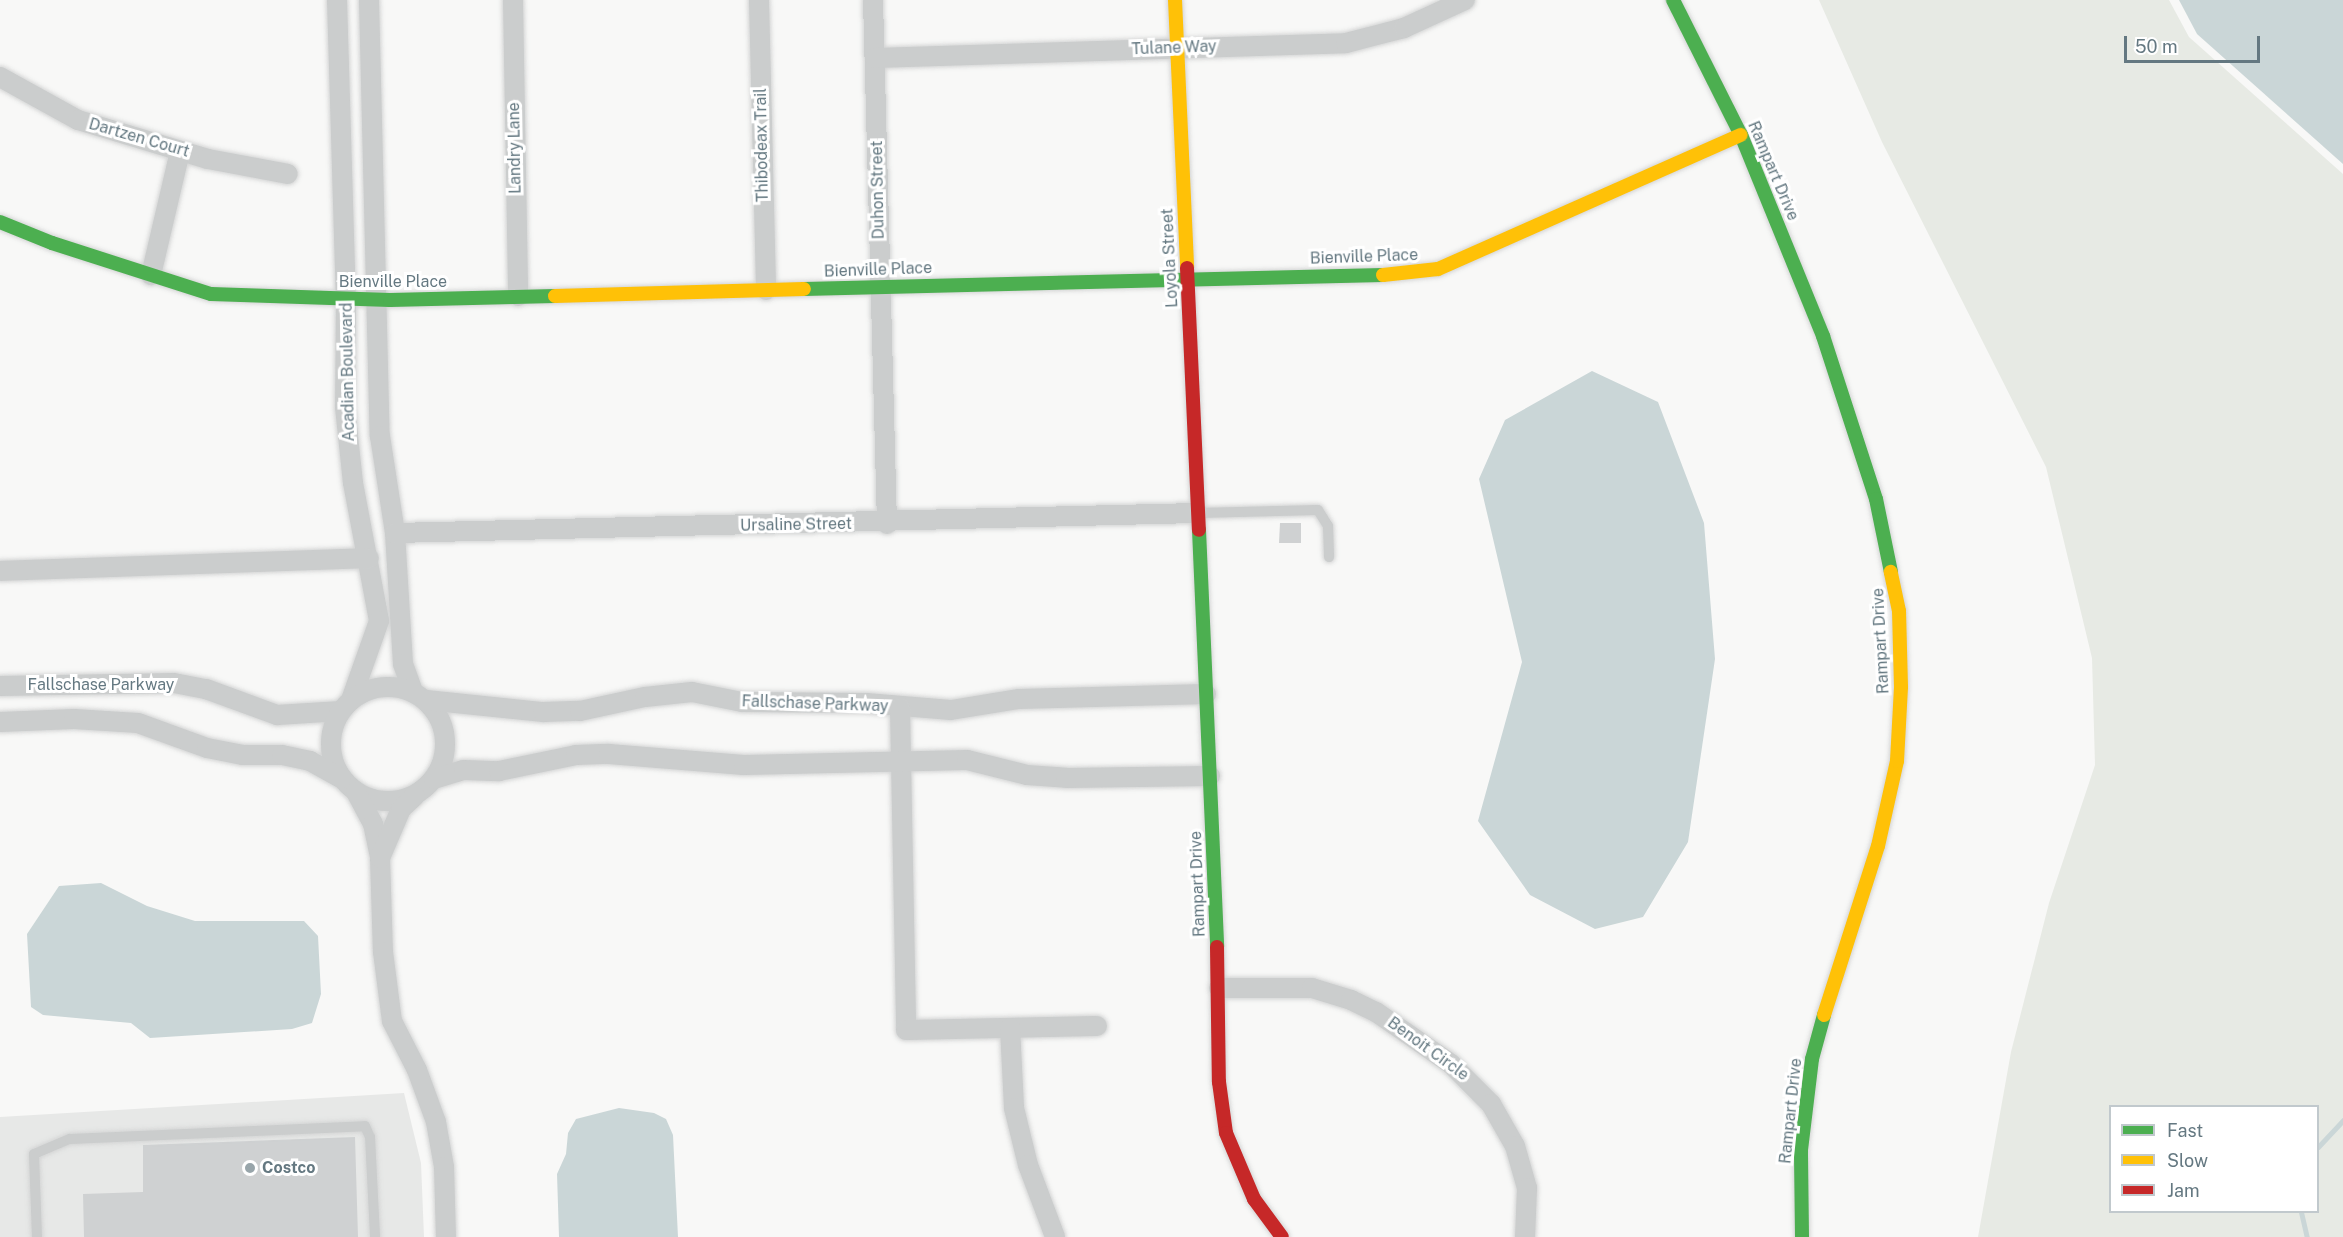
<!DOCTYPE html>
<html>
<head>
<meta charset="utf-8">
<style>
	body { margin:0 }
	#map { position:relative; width:2343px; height:1237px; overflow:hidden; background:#f8f8f7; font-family:"Public Sans",sans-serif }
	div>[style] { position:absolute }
	.built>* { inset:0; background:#e7e8e7 }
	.green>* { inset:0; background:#e7eae4 }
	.water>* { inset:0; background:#cad6d7 }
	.stream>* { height:5px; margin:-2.5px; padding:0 2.5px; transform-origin:2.5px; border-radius:2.5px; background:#cad6d7 }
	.building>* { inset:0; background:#cfd1d2 }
	.roads { filter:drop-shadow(0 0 2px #d4d5d5) drop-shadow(0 0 2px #d4d5d5) }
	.lane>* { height:10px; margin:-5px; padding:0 5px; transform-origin:5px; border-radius:5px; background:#cbcdcd }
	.street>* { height:20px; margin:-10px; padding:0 10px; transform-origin:10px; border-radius:10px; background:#cbcdcd }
	.street>.ring { margin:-10px; padding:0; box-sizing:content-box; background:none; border:20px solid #cbcdcd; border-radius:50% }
	.fast>* { height:14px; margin:-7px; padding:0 7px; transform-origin:7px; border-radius:7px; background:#4caf50 }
	.slow>* { height:14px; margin:-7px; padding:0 7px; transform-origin:7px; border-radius:7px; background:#ffc107 }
	.jam>* { height:14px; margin:-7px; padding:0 7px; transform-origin:7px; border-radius:7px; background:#c62828 }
	.dots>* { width:16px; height:16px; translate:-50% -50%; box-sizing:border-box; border:3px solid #fff; border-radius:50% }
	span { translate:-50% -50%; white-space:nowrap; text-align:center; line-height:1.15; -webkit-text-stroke:6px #fff; paint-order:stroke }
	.street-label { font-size:16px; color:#647881 }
	.poi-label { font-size:16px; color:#647881; font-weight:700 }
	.left { translate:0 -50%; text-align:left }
	.legend { position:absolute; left:2109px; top:1105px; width:210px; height:108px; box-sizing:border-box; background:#fff; border:2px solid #c1c9cd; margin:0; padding:8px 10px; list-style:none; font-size:18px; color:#647881 }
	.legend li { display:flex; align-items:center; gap:12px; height:30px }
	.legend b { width:30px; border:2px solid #c1c9cd }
	.scale { position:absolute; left:2124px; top:36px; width:136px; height:27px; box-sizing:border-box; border:3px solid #647881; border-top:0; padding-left:8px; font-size:18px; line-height:21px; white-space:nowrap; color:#647881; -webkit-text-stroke:4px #fff; paint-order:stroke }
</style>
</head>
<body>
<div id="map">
	<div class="built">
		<div style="clip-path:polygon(404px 1093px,421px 1163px,424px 1237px,0 1237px,0 1117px)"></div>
	</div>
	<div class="green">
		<div style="clip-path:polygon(evenodd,1819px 0,2169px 0,2189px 37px,2343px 174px,2343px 1237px,1978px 1237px,2011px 1052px,2049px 903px,2095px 765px,2092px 658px,2046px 467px,1882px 142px,1819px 0,2318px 1106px,2318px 1212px,2110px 1212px,2110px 1106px,2318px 1106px)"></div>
	</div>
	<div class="water">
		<div style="clip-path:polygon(2179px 0,2343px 0,2343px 164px,2197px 34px)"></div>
		<div style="clip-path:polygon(1592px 371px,1658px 402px,1704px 523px,1715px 659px,1688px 842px,1643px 917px,1595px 929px,1530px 895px,1478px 821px,1522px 662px,1479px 479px,1505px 420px)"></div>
		<div style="clip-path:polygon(101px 883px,147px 906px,195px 921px,304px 921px,318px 936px,321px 994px,312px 1023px,292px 1029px,150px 1038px,131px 1023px,43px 1015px,31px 1007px,27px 934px,59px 886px)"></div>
		<div style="clip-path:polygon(619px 1108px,654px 1113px,666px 1119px,673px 1135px,678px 1237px,559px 1237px,557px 1174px,566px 1154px,568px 1133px,576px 1119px)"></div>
	</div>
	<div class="stream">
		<div style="left:2318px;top:1147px;width:37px;rotate:-47deg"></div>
		<div style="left:2301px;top:1212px;width:26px;rotate:77deg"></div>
	</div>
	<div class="building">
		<div style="clip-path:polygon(1280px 523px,1301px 523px,1301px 543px,1279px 543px)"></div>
		<div style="clip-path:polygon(355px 1137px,358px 1237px,84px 1237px,83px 1194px,143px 1192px,143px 1145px)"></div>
	</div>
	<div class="roads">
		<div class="lane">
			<div style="left:1198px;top:513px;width:120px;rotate:-1.4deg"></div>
			<div style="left:1318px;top:510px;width:19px;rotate:58deg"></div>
			<div style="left:1328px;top:526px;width:31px;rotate:88deg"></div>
			<div style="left:37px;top:1237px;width:83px;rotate:-92.1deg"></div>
			<div style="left:34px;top:1154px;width:39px;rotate:-23deg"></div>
			<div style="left:70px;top:1139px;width:295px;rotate:-2.5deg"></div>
			<div style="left:365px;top:1126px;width:12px;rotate:66deg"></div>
			<div style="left:370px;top:1137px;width:100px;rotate:87.1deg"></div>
		</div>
		<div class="street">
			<div style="left:337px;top:0;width:299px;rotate:88.3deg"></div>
			<div style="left:346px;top:299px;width:108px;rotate:90.5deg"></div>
			<div style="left:345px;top:407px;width:76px;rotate:84deg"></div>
			<div style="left:353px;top:483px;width:140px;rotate:79.3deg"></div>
			<div style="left:379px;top:621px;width:84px;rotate:109.5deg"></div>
			<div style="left:369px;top:0;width:436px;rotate:88.6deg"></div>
			<div style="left:380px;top:436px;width:98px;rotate:81.2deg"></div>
			<div style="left:395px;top:533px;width:131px;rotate:86.5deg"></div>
			<div style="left:403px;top:664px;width:30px;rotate:70deg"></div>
			<div style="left:513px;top:0;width:296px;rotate:89deg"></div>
			<div style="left:759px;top:0;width:290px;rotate:88.6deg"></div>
			<div style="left:873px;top:0;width:524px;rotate:88.47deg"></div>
			<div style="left:875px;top:58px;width:471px;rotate:-1.8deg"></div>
			<div style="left:1346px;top:43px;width:60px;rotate:-14.5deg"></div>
			<div style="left:1404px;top:28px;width:67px;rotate:-24.7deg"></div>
			<div style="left:0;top:77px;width:89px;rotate:28.9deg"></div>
			<div style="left:78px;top:120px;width:136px;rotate:16.7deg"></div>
			<div style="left:208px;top:159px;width:81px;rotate:10.6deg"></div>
			<div style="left:151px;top:275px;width:127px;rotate:-76.8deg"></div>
			<div style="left:395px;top:533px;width:803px;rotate:-1.43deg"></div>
			<div style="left:0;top:571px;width:369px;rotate:-2deg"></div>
			<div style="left:0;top:686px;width:174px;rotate:-1deg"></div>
			<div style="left:174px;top:683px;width:33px;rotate:11deg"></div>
			<div style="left:206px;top:689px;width:76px;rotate:20.1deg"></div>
			<div style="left:277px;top:715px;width:64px;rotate:-3.6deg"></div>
			<div class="ring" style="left:331px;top:687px;width:94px;height:94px"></div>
			<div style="left:426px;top:700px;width:118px;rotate:5.9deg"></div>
			<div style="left:543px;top:712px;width:37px;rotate:-2deg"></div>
			<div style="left:580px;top:711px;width:66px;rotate:-12.2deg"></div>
			<div style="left:645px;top:697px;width:47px;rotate:-6.1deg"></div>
			<div style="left:692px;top:692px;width:51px;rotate:11.3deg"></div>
			<div style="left:742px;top:702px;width:124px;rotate:0.5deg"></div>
			<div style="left:866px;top:703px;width:85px;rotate:4.7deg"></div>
			<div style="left:951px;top:710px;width:69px;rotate:-9.2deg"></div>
			<div style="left:1019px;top:699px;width:187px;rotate:-1.5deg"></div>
			<div style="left:900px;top:708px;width:322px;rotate:88.9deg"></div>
			<div style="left:906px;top:1030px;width:191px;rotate:-1.2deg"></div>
			<div style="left:0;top:722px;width:74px;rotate:-2.3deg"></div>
			<div style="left:74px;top:719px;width:64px;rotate:3.6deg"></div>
			<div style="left:138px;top:723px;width:73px;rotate:19.9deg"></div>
			<div style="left:207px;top:748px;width:36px;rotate:11deg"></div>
			<div style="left:242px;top:755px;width:40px"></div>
			<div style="left:282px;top:755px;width:29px;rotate:12deg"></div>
			<div style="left:310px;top:761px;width:35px;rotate:29deg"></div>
			<div style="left:434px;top:779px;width:31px;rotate:-17deg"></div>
			<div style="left:464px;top:770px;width:35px;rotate:2deg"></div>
			<div style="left:499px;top:771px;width:79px;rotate:-11.7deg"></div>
			<div style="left:576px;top:755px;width:33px;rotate:-2deg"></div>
			<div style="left:609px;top:754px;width:135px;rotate:4.7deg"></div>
			<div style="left:744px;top:765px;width:223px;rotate:-1.3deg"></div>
			<div style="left:967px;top:760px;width:62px;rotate:14deg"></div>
			<div style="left:1027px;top:775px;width:39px;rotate:4deg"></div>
			<div style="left:1066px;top:778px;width:144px;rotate:-0.8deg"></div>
			<div style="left:356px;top:792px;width:36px;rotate:62deg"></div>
			<div style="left:373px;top:824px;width:35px;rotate:78deg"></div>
			<div style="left:380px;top:858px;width:94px;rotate:88.2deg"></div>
			<div style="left:383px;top:952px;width:70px;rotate:82.6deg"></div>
			<div style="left:392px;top:1021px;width:55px;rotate:63deg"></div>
			<div style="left:417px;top:1070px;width:55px;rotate:69.9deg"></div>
			<div style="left:436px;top:1122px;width:46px;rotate:79.9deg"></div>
			<div style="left:444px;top:1167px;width:70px;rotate:88.4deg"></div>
			<div style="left:380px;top:858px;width:53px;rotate:-66.8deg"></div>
			<div style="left:401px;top:809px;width:19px;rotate:-43deg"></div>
			<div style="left:1219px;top:988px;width:93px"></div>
			<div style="left:1312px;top:988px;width:41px;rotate:17.1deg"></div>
			<div style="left:1351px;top:1000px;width:28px;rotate:26deg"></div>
			<div style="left:1376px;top:1012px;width:91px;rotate:34.7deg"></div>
			<div style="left:1451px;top:1064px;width:57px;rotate:45deg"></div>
			<div style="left:1491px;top:1104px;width:48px;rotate:60.3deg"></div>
			<div style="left:1515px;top:1146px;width:44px;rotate:74.1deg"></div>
			<div style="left:1527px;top:1188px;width:49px;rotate:92.3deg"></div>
			<div style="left:1010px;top:1028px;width:80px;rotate:87.1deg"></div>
			<div style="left:1014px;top:1108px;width:59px;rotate:76.2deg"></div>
			<div style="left:1028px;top:1165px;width:77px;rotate:69.4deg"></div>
		</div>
		<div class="fast">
			<div style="left:1673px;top:0;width:151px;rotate:63.3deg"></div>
			<div style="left:1741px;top:135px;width:217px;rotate:67.8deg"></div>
			<div style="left:1823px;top:336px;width:171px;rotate:72deg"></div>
			<div style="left:1876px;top:499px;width:75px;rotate:78.4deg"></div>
			<div style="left:0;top:222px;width:56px;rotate:22deg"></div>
			<div style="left:52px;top:243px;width:167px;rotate:17.8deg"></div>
			<div style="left:211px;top:294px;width:179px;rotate:1.9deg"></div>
			<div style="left:390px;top:300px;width:165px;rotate:-1.4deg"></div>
			<div style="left:804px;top:289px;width:579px;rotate:-1.39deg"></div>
			<div style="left:1199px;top:530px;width:417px;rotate:87.5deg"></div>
			<div style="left:1802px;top:1237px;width:87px;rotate:-90.7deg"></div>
			<div style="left:1801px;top:1150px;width:92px;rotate:-83.1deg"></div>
			<div style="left:1812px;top:1059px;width:46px;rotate:-74.7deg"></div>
		</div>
		<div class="slow">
			<div style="left:1175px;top:0;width:268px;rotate:87.4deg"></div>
			<div style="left:1383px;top:275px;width:55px;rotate:-6.2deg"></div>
			<div style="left:1438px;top:269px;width:331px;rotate:-23.9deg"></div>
			<div style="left:555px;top:296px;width:249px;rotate:-1.6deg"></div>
			<div style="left:1824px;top:1015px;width:177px;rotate:-72.3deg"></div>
			<div style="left:1878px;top:846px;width:87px;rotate:-77.4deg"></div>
			<div style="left:1897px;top:761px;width:74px;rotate:-86.9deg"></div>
			<div style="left:1901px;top:687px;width:76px;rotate:-91.5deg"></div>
			<div style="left:1899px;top:611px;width:40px;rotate:-102deg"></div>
		</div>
		<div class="jam">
			<div style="left:1187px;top:268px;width:262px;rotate:87.4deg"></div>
			<div style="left:1217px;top:947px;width:135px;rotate:89.2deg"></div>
			<div style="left:1219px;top:1082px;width:51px;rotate:82.2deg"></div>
			<div style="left:1226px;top:1133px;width:72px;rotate:67deg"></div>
			<div style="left:1254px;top:1199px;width:47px;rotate:53.6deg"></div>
		</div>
	</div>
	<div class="dots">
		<div style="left:250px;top:1168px;background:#98a5aa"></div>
	</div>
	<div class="street-label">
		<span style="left:1174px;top:48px;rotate:-2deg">Tulane Way</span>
		<span style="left:139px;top:138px;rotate:16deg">Dartzen Court</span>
		<span style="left:762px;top:145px;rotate:-91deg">Thibodeax Trail</span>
		<span style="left:515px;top:148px;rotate:-91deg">Landry Lane</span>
		<span style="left:1773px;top:171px;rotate:67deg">Rampart Drive</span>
		<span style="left:878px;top:190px;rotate:-91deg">Duhon Street</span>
		<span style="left:1364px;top:257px;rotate:-2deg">Bienville Place</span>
		<span style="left:1170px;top:258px;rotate:-93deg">Loyola Street</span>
		<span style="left:878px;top:270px;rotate:-2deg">Bienville Place</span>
		<span style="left:393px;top:282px">Bienville Place</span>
		<span style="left:348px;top:372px;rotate:-91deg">Acadian Boulevard</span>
		<span style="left:796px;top:525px;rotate:-1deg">Ursaline Street</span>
		<span style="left:1881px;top:641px;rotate:-93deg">Rampart Drive</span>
		<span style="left:101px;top:685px">Fallschase Parkway</span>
		<span style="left:815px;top:704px;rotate:2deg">Fallschase Parkway</span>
		<span style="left:1198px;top:884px;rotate:-92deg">Rampart Drive</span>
		<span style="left:1428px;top:1049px;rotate:36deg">Benoit Circle</span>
		<span style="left:1791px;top:1111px;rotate:-84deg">Rampart Drive</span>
	</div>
	<div class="poi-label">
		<span class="left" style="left:262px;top:1168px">Costco</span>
	</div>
	<ul class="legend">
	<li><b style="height:8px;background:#4caf50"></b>Fast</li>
	<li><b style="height:8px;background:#ffc107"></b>Slow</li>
	<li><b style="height:8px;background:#c62828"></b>Jam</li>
	</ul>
	<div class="scale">50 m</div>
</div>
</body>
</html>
